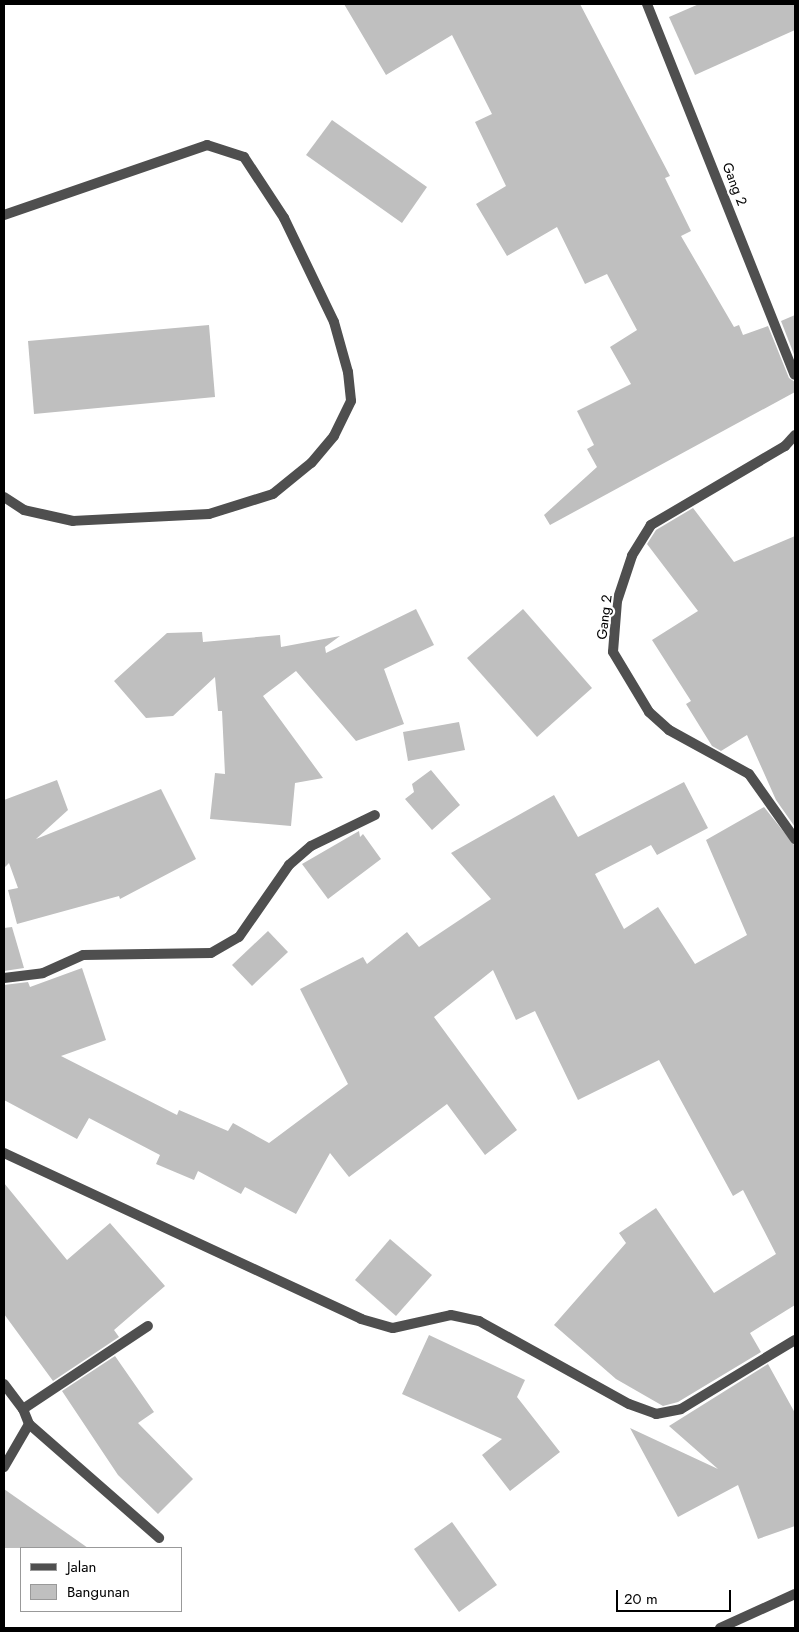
<!DOCTYPE html>
<html>
<head>
<meta charset="utf-8">
<style>
	body { margin:0 }
	#map { position:relative; width:799px; height:1632px; overflow:hidden; background:#fff; font-family:Jost,sans-serif }
	div>[style] { position:absolute }
	.building>* { inset:0; background:#bfbfbf }
	.service>* { height:10px; margin:-5px; padding:0 5px; transform-origin:5px; border-radius:5px; background:#4f4f4f }
	.minor>* { height:10px; margin:-5px; padding:0 5px; transform-origin:5px; border-radius:5px; background:#4f4f4f }
	span { translate:-50% -50%; white-space:nowrap; text-align:center; line-height:1.15; -webkit-text-stroke:4.5px #fff; paint-order:stroke }
	.street-label { font-size:14px; color:#000 }
	.frame { position:absolute; inset:0; border:5px solid #000; pointer-events:none }
	.legend { position:absolute; left:20px; top:1547px; width:162px; height:65px; box-sizing:border-box; background:#fff; border:1px solid #999; margin:0; padding:6px 9px; list-style:none; font-size:15px; color:#000 }
	.legend li { display:flex; align-items:center; gap:10px; height:25px }
	.legend b { width:25px; border:1px solid #999 }
	.scale { position:absolute; left:616px; top:1590px; width:115px; height:22px; box-sizing:border-box; border:2px solid #000; border-top:0; padding-left:6px; font-size:15px; line-height:18px; white-space:nowrap; color:#000; -webkit-text-stroke:4px #fff; paint-order:stroke }
</style>
</head>
<body>
<div id="map">
	<div class="building">
		<div style="clip-path:polygon(344px 4px,580px 4px,670px 176px,665px 178px,691px 231px,681px 236px,734px 327px,739px 325px,743px 335px,768px 326px,789px 378px,795px 382px,795px 392px,550px 525px,544px 515px,597px 467px,587px 449px,594px 445px,577px 411px,631px 384px,610px 347px,637px 330px,607px 274px,585px 284px,557px 227px,507px 256px,476px 204px,506px 186px,475px 122px,492px 114px,452px 35px,386px 75px)"></div>
		<div style="clip-path:polygon(699px 4px,795px 4px,795px 30px,695px 75px,669px 17px)"></div>
		<div style="clip-path:polygon(332px 120px,427px 187px,402px 223px,306px 155px)"></div>
		<div style="clip-path:polygon(795px 315px,795px 357px,781px 321px)"></div>
		<div style="clip-path:polygon(209px 325px,215px 397px,34px 414px,28px 341px)"></div>
		<div style="clip-path:polygon(693px 508px,734px 562px,795px 536px,795px 827px,776px 800px,747px 735px,721px 751px,712px 746px,686px 704px,691px 701px,652px 640px,698px 611px,647px 544px,656px 530px)"></div>
		<div style="clip-path:polygon(416px 609px,434px 645px,384px 669px,404px 724px,356px 741px,296px 671px,263px 696px,323px 778px,295px 783px,291px 826px,210px 819px,215px 773px,225px 774px,222px 711px,218px 711px,215px 677px,173px 716px,146px 718px,114px 681px,167px 633px,202px 632px,203px 642px,280px 635px,281px 647px,340px 636px,325px 647px,326px 653px)"></div>
		<div style="clip-path:polygon(523px 609px,592px 688px,537px 737px,467px 658px)"></div>
		<div style="clip-path:polygon(459px 722px,465px 750px,408px 761px,403px 732px)"></div>
		<div style="clip-path:polygon(431px 770px,460px 805px,432px 830px,405px 799px,414px 792px,412px 784px)"></div>
		<div style="clip-path:polygon(57px 780px,68px 810px,36px 839px,161px 789px,196px 859px,120px 899px,119px 896px,17px 924px,8px 890px,18px 888px,9px 863px,4px 868px,4px 800px)"></div>
		<div style="clip-path:polygon(684px 782px,708px 828px,657px 855px,651px 845px,595px 874px,624px 929px,658px 907px,695px 964px,747px 935px,706px 840px,764px 807px,795px 846px,795px 1305px,750px 1333px,761px 1352px,678px 1402px,663px 1406px,616px 1379px,554px 1325px,626px 1243px,619px 1233px,656px 1208px,714px 1293px,776px 1254px,743px 1190px,733px 1196px,659px 1060px,578px 1100px,535px 1011px,516px 1020px,493px 970px,434px 1017px,517px 1130px,485px 1155px,447px 1104px,349px 1177px,330px 1153px,296px 1214px,245px 1187px,241px 1194px,198px 1171px,194px 1180px,156px 1164px,160px 1155px,89px 1118px,77px 1139px,4px 1100px,4px 985px,28px 982px,30px 987px,82px 968px,106px 1040px,61px 1056px,177px 1115px,179px 1110px,228px 1131px,233px 1123px,269px 1143px,348px 1084px,300px 989px,363px 957px,367px 964px,407px 932px,419px 947px,491px 899px,451px 853px,554px 795px,578px 837px)"></div>
		<div style="clip-path:polygon(359px 831px,360px 837px,363px 834px,381px 859px,328px 899px,302px 864px)"></div>
		<div style="clip-path:polygon(12px 927px,24px 968px,4px 971px,4px 928px)"></div>
		<div style="clip-path:polygon(268px 931px,288px 952px,252px 986px,232px 965px)"></div>
		<div style="clip-path:polygon(4px 1183px,67px 1260px,110px 1223px,165px 1286px,114px 1330px,119px 1337px,53px 1381px,4px 1314px)"></div>
		<div style="clip-path:polygon(390px 1239px,432px 1275px,396px 1316px,355px 1280px)"></div>
		<div style="clip-path:polygon(429px 1335px,525px 1380px,517px 1397px,560px 1452px,510px 1491px,482px 1455px,502px 1439px,402px 1394px)"></div>
		<div style="clip-path:polygon(115px 1356px,154px 1412px,138px 1423px,193px 1479px,158px 1514px,118px 1475px,62px 1391px)"></div>
		<div style="clip-path:polygon(768px 1364px,795px 1413px,795px 1526px,758px 1539px,738px 1485px,678px 1517px,630px 1428px,718px 1469px,669px 1426px)"></div>
		<div style="clip-path:polygon(4px 1489px,88px 1548px,4px 1548px)"></div>
		<div style="clip-path:polygon(452px 1522px,497px 1585px,459px 1612px,414px 1549px)"></div>
	</div>
	<div class="service">
		<div style="left:4px;top:215px;width:215px;rotate:-19deg"></div>
		<div style="left:207px;top:145px;width:39px;rotate:18deg"></div>
		<div style="left:244px;top:157px;width:73px;rotate:56.7deg"></div>
		<div style="left:284px;top:218px;width:115px;rotate:64.3deg"></div>
		<div style="left:334px;top:322px;width:52px;rotate:74.4deg"></div>
		<div style="left:348px;top:372px;width:29px;rotate:84deg"></div>
		<div style="left:351px;top:401px;width:39px;rotate:116deg"></div>
		<div style="left:334px;top:436px;width:35px;rotate:130deg"></div>
		<div style="left:311px;top:463px;width:49px;rotate:140.8deg"></div>
		<div style="left:273px;top:494px;width:67px;rotate:162.6deg"></div>
		<div style="left:209px;top:514px;width:136px;rotate:177.1deg"></div>
		<div style="left:73px;top:521px;width:50px;rotate:-167.3deg"></div>
		<div style="left:24px;top:510px;width:24px;rotate:-147deg"></div>
	</div>
	<div class="minor">
		<div style="left:647px;top:4px;width:399px;rotate:68.3deg"></div>
		<div style="left:795px;top:435px;width:15px;rotate:132deg"></div>
		<div style="left:785px;top:446px;width:156px;rotate:149.5deg"></div>
		<div style="left:651px;top:525px;width:36px;rotate:122deg"></div>
		<div style="left:632px;top:556px;width:47px;rotate:108.4deg"></div>
		<div style="left:617px;top:601px;width:51px;rotate:94.5deg"></div>
		<div style="left:613px;top:652px;width:70px;rotate:59deg"></div>
		<div style="left:649px;top:712px;width:27px;rotate:42deg"></div>
		<div style="left:669px;top:730px;width:91px;rotate:28.8deg"></div>
		<div style="left:749px;top:774px;width:80px;rotate:54.7deg"></div>
		<div style="left:4px;top:978px;width:39px;rotate:-7deg"></div>
		<div style="left:43px;top:973px;width:44px;rotate:-24.2deg"></div>
		<div style="left:83px;top:955px;width:128px;rotate:-0.9deg"></div>
		<div style="left:211px;top:953px;width:32px;rotate:-30deg"></div>
		<div style="left:239px;top:937px;width:88px;rotate:-55.2deg"></div>
		<div style="left:289px;top:865px;width:29px;rotate:-41deg"></div>
		<div style="left:311px;top:846px;width:71px;rotate:-25.8deg"></div>
		<div style="left:4px;top:1153px;width:394px;rotate:24.9deg"></div>
		<div style="left:361px;top:1319px;width:33px;rotate:16deg"></div>
		<div style="left:393px;top:1328px;width:59px;rotate:-12.6deg"></div>
		<div style="left:451px;top:1315px;width:29px;rotate:12deg"></div>
		<div style="left:479px;top:1321px;width:171px;rotate:29deg"></div>
		<div style="left:629px;top:1404px;width:29px;rotate:20deg"></div>
		<div style="left:656px;top:1414px;width:25px;rotate:-11deg"></div>
		<div style="left:681px;top:1409px;width:133px;rotate:-31.2deg"></div>
		<div style="left:4px;top:1384px;width:31px;rotate:53deg"></div>
		<div style="left:23px;top:1409px;width:16px;rotate:68deg"></div>
		<div style="left:29px;top:1424px;width:50px;rotate:120.2deg"></div>
		<div style="left:23px;top:1409px;width:150px;rotate:-33.6deg"></div>
		<div style="left:29px;top:1424px;width:173px;rotate:41.2deg"></div>
		<div style="left:720px;top:1628px;width:82px;rotate:-24.4deg"></div>
	</div>
	<div class="street-label">
		<span style="left:735px;top:184px;rotate:69deg">Gang 2</span>
		<span style="left:604px;top:617px;rotate:-83deg">Gang 2</span>
	</div>
	<div class="frame"></div>
	<ul class="legend">
	<li><b style="height:6px;background:#4f4f4f"></b>Jalan</li>
	<li><b style="height:14px;background:#bfbfbf"></b>Bangunan</li>
	</ul>
	<div class="scale">20 m</div>
</div>
</body>
</html>
